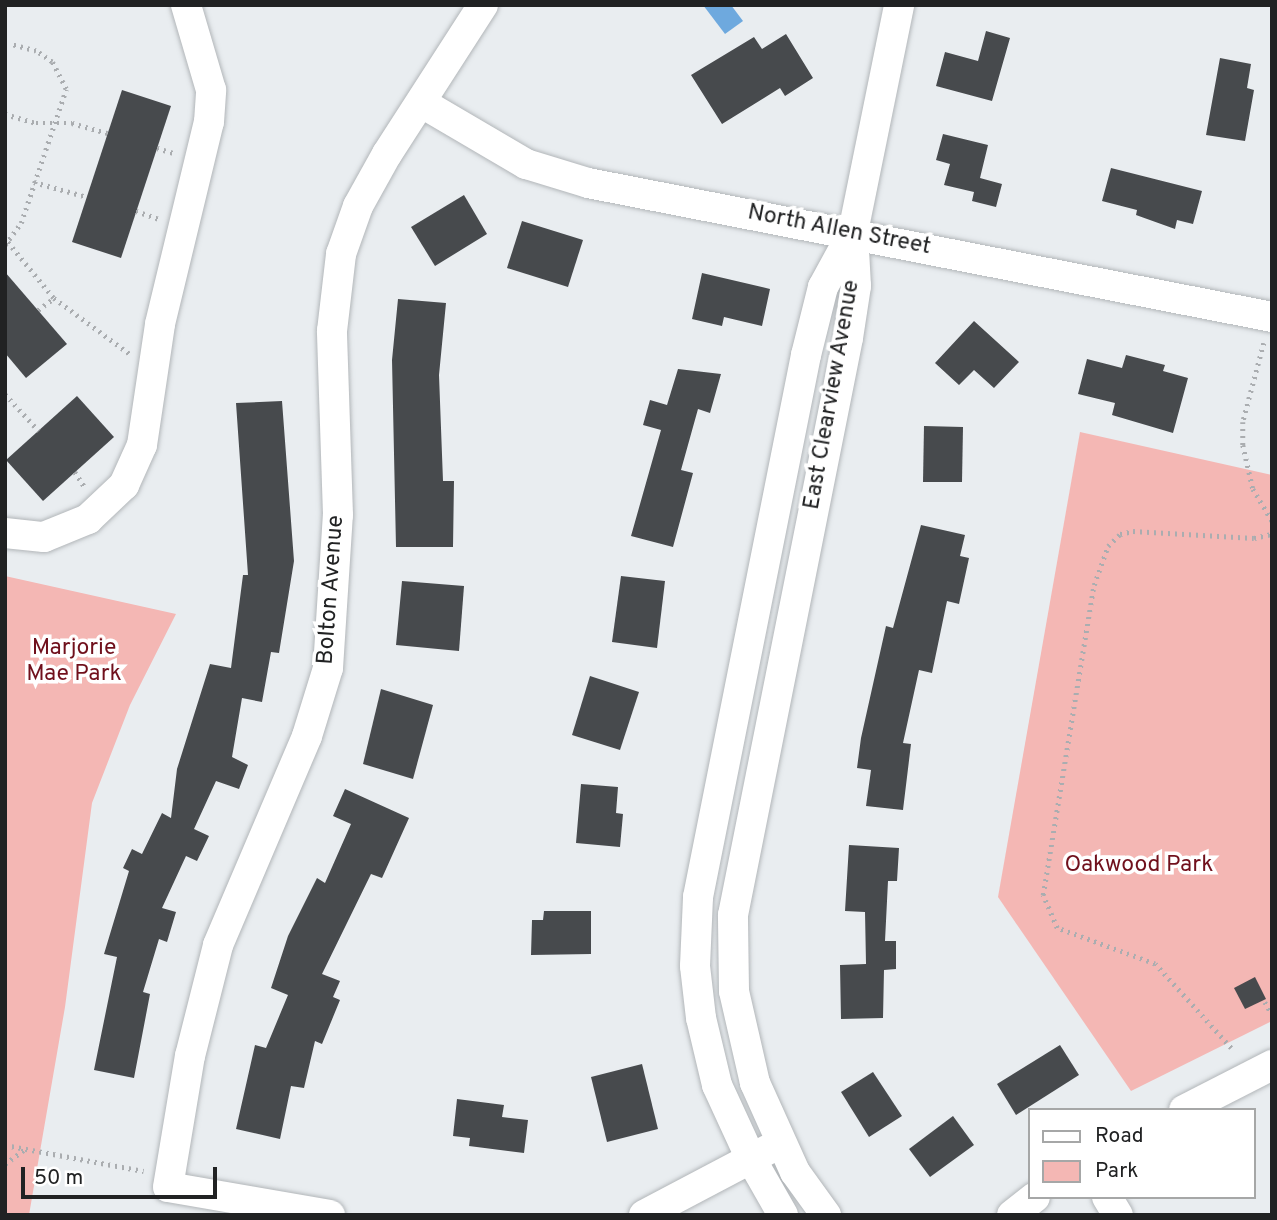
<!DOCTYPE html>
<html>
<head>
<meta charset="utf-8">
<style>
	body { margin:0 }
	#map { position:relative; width:1277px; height:1220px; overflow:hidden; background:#e9edf0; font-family:Overpass,sans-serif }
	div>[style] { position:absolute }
	.green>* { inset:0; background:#f4b7b4 }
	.water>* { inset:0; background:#6ea9de }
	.building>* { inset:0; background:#474a4d }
	.path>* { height:4.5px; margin-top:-2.25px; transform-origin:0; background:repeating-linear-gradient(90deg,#aaadb0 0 2px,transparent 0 7px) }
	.roads { filter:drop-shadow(0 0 2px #b2b6b9) drop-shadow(0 0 2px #b2b6b9) }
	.minor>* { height:30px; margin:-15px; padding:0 15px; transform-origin:15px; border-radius:15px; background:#fff }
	span { translate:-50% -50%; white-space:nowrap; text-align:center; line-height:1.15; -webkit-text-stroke:7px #fff; paint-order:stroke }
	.street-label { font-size:23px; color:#212223 }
	.park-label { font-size:23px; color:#70101c }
	.frame { position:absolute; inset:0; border:7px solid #212223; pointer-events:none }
	.legend { position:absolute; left:1028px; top:1108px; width:228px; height:91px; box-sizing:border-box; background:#fff; border:2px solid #a6a7a7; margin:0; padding:9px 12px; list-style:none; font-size:21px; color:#212223 }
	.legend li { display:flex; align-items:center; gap:14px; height:35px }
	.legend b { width:35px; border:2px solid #a6a7a7 }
	.scale { position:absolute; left:21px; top:1167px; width:196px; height:32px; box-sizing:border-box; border:4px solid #212223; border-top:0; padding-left:9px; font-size:21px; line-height:24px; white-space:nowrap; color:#212223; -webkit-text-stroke:5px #fff; paint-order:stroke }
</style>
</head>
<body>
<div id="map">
	<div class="green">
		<div style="clip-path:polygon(1080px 432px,1272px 475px,1272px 1021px,1131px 1091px,998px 897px)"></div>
		<div style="clip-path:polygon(5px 576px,176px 614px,130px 705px,92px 803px,65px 1007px,29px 1215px,5px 1215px)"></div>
	</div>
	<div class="water">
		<div style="clip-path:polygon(703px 5px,731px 5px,743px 21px,725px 34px)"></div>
	</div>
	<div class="building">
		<div style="clip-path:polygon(986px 31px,1010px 38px,992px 101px,936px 86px,945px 52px,978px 61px)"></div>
		<div style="clip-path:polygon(786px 34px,813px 78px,785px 96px,780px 88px,722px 124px,691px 75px,754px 37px,762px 49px)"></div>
		<div style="clip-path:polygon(1220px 58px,1251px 64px,1247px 88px,1254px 90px,1245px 141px,1206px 135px)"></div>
		<div style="clip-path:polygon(122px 90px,171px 106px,121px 258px,72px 242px)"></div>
		<div style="clip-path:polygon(943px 134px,988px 145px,980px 178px,1002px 184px,996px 207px,972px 201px,974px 192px,944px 185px,950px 164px,936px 160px)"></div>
		<div style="clip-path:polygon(1111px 168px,1202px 191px,1193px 224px,1177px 220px,1175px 229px,1136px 215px,1137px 210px,1102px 201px)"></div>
		<div style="clip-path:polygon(464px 195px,487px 234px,435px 266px,411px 227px)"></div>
		<div style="clip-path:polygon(522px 221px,583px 240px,568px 287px,507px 268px)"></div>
		<div style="clip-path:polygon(5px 272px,67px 344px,26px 378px,5px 353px)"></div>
		<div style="clip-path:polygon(702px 273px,770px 289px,762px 326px,724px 317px,722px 326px,692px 319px)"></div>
		<div style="clip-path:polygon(398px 299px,446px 303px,439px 375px,443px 481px,454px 481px,453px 547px,396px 547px,392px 360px)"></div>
		<div style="clip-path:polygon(974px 321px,1019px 362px,994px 388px,974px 370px,959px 385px,935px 363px)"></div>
		<div style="clip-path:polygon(1126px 355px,1165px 365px,1163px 371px,1188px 378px,1173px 433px,1112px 415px,1115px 403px,1078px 394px,1087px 359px,1122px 368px)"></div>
		<div style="clip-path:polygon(678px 369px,721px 374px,710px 413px,698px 409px,681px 470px,693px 473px,673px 547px,631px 536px,661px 430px,643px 425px,650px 400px,667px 405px)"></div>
		<div style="clip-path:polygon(77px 396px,114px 437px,43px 501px,6px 460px)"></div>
		<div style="clip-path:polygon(282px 401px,294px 561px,279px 653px,271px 652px,262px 702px,242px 698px,232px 757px,248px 765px,239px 789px,216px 781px,194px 829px,209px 836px,197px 861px,186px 856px,162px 908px,176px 912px,167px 942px,159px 939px,143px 992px,150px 994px,134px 1078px,94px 1070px,117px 957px,104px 954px,129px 871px,123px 868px,132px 849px,142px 854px,162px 813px,171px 818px,177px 769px,210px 664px,231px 668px,243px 575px,248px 575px,236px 403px)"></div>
		<div style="clip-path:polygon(924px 426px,963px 427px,962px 482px,923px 482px)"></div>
		<div style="clip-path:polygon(921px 525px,965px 535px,960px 556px,969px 558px,959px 604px,947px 601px,932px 673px,919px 670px,903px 743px,911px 744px,903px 810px,866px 806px,871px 770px,857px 768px,861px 738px,886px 626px,893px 628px)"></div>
		<div style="clip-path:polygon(621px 576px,665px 581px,657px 648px,612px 642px)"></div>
		<div style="clip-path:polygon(402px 581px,464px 586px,459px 651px,396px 645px)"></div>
		<div style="clip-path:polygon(590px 676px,639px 692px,620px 750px,572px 735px)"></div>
		<div style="clip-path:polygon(381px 689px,433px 705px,413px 779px,363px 764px)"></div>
		<div style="clip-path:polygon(581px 784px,618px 787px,616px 813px,623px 814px,620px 847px,576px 843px)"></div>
		<div style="clip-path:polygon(345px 789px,409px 818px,382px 878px,371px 874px,322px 974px,340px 981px,333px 997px,340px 1000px,322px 1044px,315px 1041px,304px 1088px,291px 1086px,280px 1139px,236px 1129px,255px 1045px,266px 1048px,288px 995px,271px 988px,288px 936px,317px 878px,325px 883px,351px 824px,333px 816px)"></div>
		<div style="clip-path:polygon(849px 845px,899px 848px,897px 881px,888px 881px,885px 941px,896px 941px,896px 969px,884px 970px,883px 1018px,841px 1019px,840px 965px,866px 964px,865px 912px,845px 911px)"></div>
		<div style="clip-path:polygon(544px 911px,591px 911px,591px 954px,531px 955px,532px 920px,543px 920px)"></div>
		<div style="clip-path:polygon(1255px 977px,1266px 999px,1245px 1009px,1234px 988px)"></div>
		<div style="clip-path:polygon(1060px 1045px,1079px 1075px,1016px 1115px,997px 1084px)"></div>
		<div style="clip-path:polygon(642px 1064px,658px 1129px,607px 1142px,591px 1077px)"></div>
		<div style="clip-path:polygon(873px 1072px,902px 1116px,869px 1137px,841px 1092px)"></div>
		<div style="clip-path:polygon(457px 1099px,504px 1105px,502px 1117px,528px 1120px,524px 1153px,469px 1146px,470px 1138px,453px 1136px)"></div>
		<div style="clip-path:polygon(953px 1116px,974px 1145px,930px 1177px,909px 1149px)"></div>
	</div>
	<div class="path">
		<div style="left:5px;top:114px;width:32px;rotate:16deg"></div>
		<div style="left:36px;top:123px;width:36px"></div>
		<div style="left:72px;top:123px;width:37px;rotate:16deg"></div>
		<div style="left:157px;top:148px;width:17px;rotate:17deg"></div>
		<div style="left:34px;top:182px;width:55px;rotate:15.8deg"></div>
		<div style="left:136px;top:211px;width:24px;rotate:19deg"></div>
		<div style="left:8px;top:242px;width:72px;rotate:50.6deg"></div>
		<div style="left:54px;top:298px;width:94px;rotate:36.4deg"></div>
		<div style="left:5px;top:245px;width:27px;rotate:-54deg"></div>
		<div style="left:21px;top:223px;width:141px;rotate:-71.4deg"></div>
		<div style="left:66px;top:89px;width:30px;rotate:-117deg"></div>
		<div style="left:52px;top:62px;width:19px;rotate:-145deg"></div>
		<div style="left:36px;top:51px;width:24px;rotate:-165deg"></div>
		<div style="left:38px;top:310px;width:20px;rotate:-37deg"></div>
		<div style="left:1264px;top:343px;width:82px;rotate:104.9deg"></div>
		<div style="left:1243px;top:422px;width:23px;rotate:90deg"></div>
		<div style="left:1243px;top:445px;width:45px;rotate:77.2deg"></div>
		<div style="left:1253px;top:489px;width:37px;rotate:59deg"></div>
		<div style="left:5px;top:394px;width:50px;rotate:47.4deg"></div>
		<div style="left:75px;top:472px;width:17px;rotate:57deg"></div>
		<div style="left:1265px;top:1002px;width:14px;rotate:60deg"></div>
		<div style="left:1231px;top:1048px;width:113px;rotate:-132.1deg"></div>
		<div style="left:1155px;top:964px;width:104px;rotate:-159.8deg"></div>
		<div style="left:1057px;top:928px;width:36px;rotate:-113deg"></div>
		<div style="left:1043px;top:895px;width:314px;rotate:-80.7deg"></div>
		<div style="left:1094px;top:585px;width:41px;rotate:-70.3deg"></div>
		<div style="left:1108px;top:546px;width:17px;rotate:-45deg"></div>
		<div style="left:1120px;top:534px;width:13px;rotate:-13deg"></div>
		<div style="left:1133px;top:531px;width:121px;rotate:3.3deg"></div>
		<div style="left:1254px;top:538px;width:18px;rotate:-13deg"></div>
		<div style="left:5px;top:1145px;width:141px;rotate:10.6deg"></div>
		<div style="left:5px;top:1164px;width:25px;rotate:-37deg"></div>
	</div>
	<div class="roads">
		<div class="minor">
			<div style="left:422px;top:103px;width:121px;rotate:30.4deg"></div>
			<div style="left:526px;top:164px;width:65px;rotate:17deg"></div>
			<div style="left:588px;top:183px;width:697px;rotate:11.08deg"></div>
			<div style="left:5px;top:533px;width:39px;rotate:6deg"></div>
			<div style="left:44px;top:537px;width:48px;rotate:-22.2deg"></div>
			<div style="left:88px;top:519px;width:50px;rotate:-43.4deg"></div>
			<div style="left:124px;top:485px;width:44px;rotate:-65.8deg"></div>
			<div style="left:142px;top:445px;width:122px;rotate:-81.5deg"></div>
			<div style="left:160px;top:324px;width:208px;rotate:-76.4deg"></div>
			<div style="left:209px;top:122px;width:32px;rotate:-86deg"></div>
			<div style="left:211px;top:90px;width:89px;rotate:-106.4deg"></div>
			<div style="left:1184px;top:1110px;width:99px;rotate:-27.1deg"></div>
			<div style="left:1107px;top:1197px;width:21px;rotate:59deg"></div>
			<div style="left:330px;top:1215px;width:164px;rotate:-170.2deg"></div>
			<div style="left:168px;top:1187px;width:133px;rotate:-80.5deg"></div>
			<div style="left:190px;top:1056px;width:114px;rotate:-75.8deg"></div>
			<div style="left:218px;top:945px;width:227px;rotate:-66.9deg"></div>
			<div style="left:307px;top:736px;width:71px;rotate:-72.8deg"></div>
			<div style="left:328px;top:668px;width:153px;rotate:-86.3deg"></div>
			<div style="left:338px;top:515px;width:184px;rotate:-91.9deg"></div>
			<div style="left:332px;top:331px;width:78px;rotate:-83.3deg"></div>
			<div style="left:341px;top:254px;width:51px;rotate:-70.5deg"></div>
			<div style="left:358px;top:206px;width:60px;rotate:-60.9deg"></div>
			<div style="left:387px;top:154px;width:177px;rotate:-57.2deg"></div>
			<div style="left:644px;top:1215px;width:141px;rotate:-27.8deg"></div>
			<div style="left:783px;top:1215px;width:64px;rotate:-119.7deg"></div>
			<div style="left:751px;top:1159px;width:81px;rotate:-114.7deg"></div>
			<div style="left:717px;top:1085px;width:69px;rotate:-103.4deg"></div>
			<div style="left:701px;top:1018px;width:52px;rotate:-96.6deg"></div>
			<div style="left:695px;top:966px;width:69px;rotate:-87.5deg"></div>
			<div style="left:698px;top:897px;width:553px;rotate:-78.73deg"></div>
			<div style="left:806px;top:355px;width:70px;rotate:-76deg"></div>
			<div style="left:823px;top:287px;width:63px;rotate:-61.4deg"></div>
			<div style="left:826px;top:1215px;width:53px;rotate:-125.8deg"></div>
			<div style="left:795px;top:1172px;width:98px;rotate:-114.2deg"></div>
			<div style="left:755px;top:1083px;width:94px;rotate:-102.9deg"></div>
			<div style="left:734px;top:991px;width:76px;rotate:-90.8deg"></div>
			<div style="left:733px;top:915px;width:588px;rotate:-78.73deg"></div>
			<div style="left:848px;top:338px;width:53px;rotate:-81.3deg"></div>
			<div style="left:856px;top:286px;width:54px;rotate:-93.2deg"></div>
			<div style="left:853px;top:232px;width:232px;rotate:-78.5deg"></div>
			<div style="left:1012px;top:1215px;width:29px;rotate:-38deg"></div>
		</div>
	</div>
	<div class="street-label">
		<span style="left:839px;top:231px;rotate:11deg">North Allen Street</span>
		<span style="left:833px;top:395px;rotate:-80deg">East Clearview Avenue</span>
		<span style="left:332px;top:590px;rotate:-86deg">Bolton Avenue</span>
	</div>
	<div class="park-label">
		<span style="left:74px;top:662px">Marjorie<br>Mae Park</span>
		<span style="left:1139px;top:866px">Oakwood Park</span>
	</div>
	<div class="frame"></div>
	<ul class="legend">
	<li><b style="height:9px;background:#fff"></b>Road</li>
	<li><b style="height:19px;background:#f4b7b4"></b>Park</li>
	</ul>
	<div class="scale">50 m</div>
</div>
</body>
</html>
